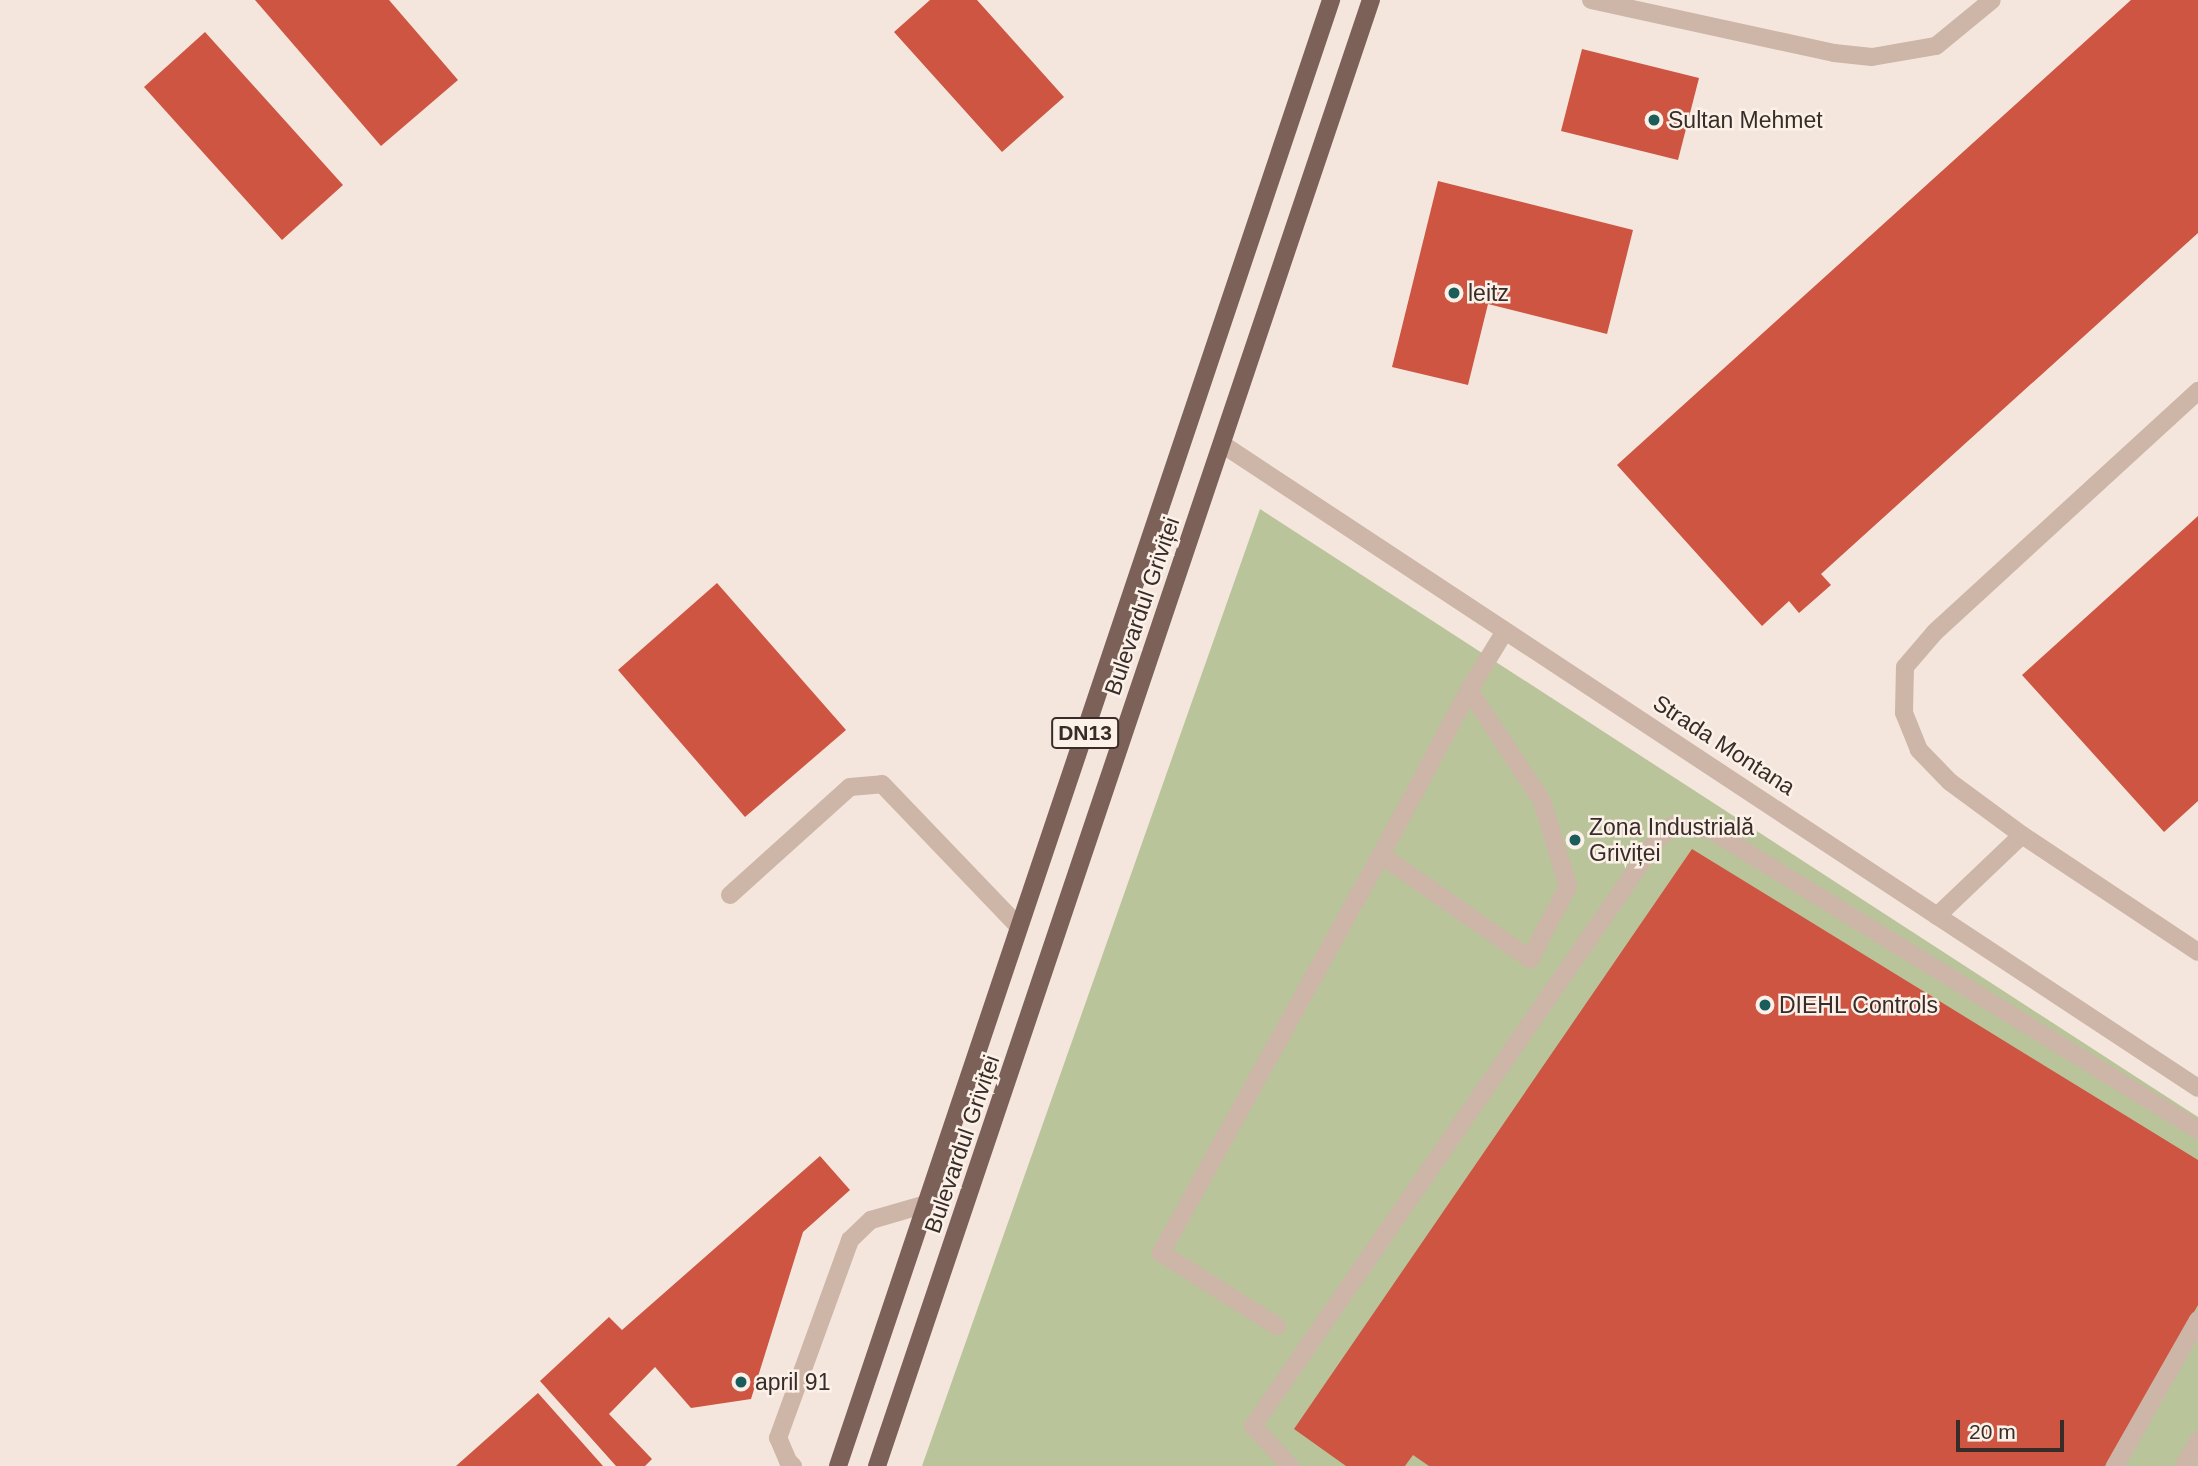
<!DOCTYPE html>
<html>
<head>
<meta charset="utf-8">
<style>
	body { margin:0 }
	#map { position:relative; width:2198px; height:1466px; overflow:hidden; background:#f4e6dc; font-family:Arial,sans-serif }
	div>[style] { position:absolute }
	.green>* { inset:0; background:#bac49b }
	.building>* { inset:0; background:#cd5541 }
	.lane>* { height:18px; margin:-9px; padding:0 9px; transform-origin:9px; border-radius:9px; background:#cdb5a7 }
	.street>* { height:18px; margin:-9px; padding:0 9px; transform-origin:9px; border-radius:9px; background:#cdb5a7 }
	.primary>* { height:18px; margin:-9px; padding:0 9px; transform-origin:9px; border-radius:9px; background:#7c6158 }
	.dots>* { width:19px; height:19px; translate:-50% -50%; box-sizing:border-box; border:4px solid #fbf1e9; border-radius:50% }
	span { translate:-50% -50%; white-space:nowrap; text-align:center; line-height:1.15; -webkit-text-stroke:5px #fbf1e9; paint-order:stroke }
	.shield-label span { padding:2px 5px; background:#fbf1e9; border:2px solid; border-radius:5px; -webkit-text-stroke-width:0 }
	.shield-label { font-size:21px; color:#392c28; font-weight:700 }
	.poi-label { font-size:23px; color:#392c28 }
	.left { translate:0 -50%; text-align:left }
	.street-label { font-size:23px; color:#392c28 }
	.scale { position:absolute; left:1956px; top:1420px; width:108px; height:32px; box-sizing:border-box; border:4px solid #392c28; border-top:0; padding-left:9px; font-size:21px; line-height:24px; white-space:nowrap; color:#392c28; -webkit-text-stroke:5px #fbf1e9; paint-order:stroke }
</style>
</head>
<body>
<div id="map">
	<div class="green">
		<div style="clip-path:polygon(1260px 509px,2198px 1117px,2198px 1466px,922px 1466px)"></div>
	</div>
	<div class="building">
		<div style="clip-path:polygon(255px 0,389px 0,458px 80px,381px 146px)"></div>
		<div style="clip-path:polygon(930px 0,977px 0,1064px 97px,1002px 152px,894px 32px)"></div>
		<div style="clip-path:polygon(2131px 0,2198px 0,2198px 233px,1821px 574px,1831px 585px,1799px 613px,1789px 601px,1762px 626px,1617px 465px)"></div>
		<div style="clip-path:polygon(205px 32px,343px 185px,282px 240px,144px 87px)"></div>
		<div style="clip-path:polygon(1582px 49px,1699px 78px,1678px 160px,1561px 131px)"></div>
		<div style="clip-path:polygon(1438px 181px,1633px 230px,1607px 334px,1488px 304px,1468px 385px,1392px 367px)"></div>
		<div style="clip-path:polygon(2198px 516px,2198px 801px,2164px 832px,2022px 675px)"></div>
		<div style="clip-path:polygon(717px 583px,846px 730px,745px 817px,618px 670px)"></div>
		<div style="clip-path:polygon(1692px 849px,2198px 1160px,2198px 1305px,2105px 1466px,1429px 1466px,1413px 1455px,1405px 1466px,1346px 1466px,1294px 1429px)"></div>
		<div style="clip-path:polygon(820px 1156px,850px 1190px,803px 1232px,751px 1399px,691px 1408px,655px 1367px,609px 1414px,652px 1459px,645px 1466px,616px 1466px,540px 1381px,609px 1317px,622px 1330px)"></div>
		<div style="clip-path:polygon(538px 1393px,603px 1466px,456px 1466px)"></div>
	</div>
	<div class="lane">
		<div style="left:1222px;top:444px;width:1169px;rotate:33.42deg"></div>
		<div style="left:2022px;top:835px;width:211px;rotate:33.6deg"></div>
		<div style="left:1381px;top:855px;width:182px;rotate:34.9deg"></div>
		<div style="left:1530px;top:959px;width:82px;rotate:-62.5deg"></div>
		<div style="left:1568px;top:886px;width:89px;rotate:-107deg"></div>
		<div style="left:1542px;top:801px;width:133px;rotate:-123.3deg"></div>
		<div style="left:730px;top:895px;width:161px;rotate:-42deg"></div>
		<div style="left:850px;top:787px;width:32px;rotate:-5deg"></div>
		<div style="left:882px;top:784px;width:198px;rotate:46.2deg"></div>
		<div style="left:1937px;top:916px;width:117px;rotate:-43.6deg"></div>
		<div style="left:2022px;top:835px;width:89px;rotate:-143.6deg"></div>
		<div style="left:1950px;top:782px;width:45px;rotate:-134.1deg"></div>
		<div style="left:1919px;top:750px;width:40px;rotate:-112deg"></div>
		<div style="left:1904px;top:713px;width:46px;rotate:-88.8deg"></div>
		<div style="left:1905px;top:667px;width:46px;rotate:-49.4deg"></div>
		<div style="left:1935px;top:632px;width:357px;rotate:-42.5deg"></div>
		<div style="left:1277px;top:1326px;width:137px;rotate:-147.8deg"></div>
		<div style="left:1161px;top:1253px;width:455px;rotate:-61.1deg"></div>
		<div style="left:1381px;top:855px;width:187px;rotate:-61.9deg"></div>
		<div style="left:1469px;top:690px;width:69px;rotate:-58.6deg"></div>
		<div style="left:793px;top:1466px;width:7px;rotate:-135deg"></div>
		<div style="left:788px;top:1461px;width:25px;rotate:-113deg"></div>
		<div style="left:778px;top:1438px;width:211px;rotate:-70deg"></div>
		<div style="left:850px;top:1240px;width:29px;rotate:-44deg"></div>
		<div style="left:871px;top:1220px;width:57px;rotate:-16.2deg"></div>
		<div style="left:1290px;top:1466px;width:54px;rotate:-132.8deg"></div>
		<div style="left:1253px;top:1426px;width:710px;rotate:-55.44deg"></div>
		<div style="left:1656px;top:841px;width:22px;rotate:-43deg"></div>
		<div style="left:1672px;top:826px;width:37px;rotate:5deg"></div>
		<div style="left:1709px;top:829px;width:574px;rotate:31.61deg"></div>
		<div style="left:2115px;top:1466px;width:168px;rotate:-60.4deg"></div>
		<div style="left:2184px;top:1466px;width:29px;rotate:-61deg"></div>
	</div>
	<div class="street">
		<div style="left:1591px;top:0;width:249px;rotate:12.3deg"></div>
		<div style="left:1834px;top:53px;width:38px;rotate:6deg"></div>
		<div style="left:1872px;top:57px;width:65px;rotate:-9.8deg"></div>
		<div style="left:1936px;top:46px;width:72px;rotate:-39.4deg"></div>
	</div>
	<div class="primary">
		<div style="left:838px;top:1466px;width:1547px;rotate:-71.41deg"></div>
		<div style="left:877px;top:1466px;width:1547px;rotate:-71.38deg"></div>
	</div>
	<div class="dots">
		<div style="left:1654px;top:120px;background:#1b5d5b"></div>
		<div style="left:1454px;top:293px;background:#1b5d5b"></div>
		<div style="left:1575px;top:840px;background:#1b5d5b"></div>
		<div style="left:1765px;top:1005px;background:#1b5d5b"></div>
		<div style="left:741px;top:1382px;background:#1b5d5b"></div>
	</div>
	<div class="shield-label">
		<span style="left:1085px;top:733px">DN13</span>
	</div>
	<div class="poi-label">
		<span class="left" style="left:1668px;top:120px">Sultan Mehmet</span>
		<span class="left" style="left:1468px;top:293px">leitz</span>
		<span class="left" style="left:1589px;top:840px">Zona Industrială<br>Griviței</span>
		<span class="left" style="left:1779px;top:1005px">DIEHL Controls</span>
		<span class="left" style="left:755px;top:1382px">april 91</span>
	</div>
	<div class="street-label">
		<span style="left:1142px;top:606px;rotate:-71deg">Bulevardul Griviței</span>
		<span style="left:1724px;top:745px;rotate:33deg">Strada Montana</span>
		<span style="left:962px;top:1144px;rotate:-71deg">Bulevardul Griviței</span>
	</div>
	<div class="scale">20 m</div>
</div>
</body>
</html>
